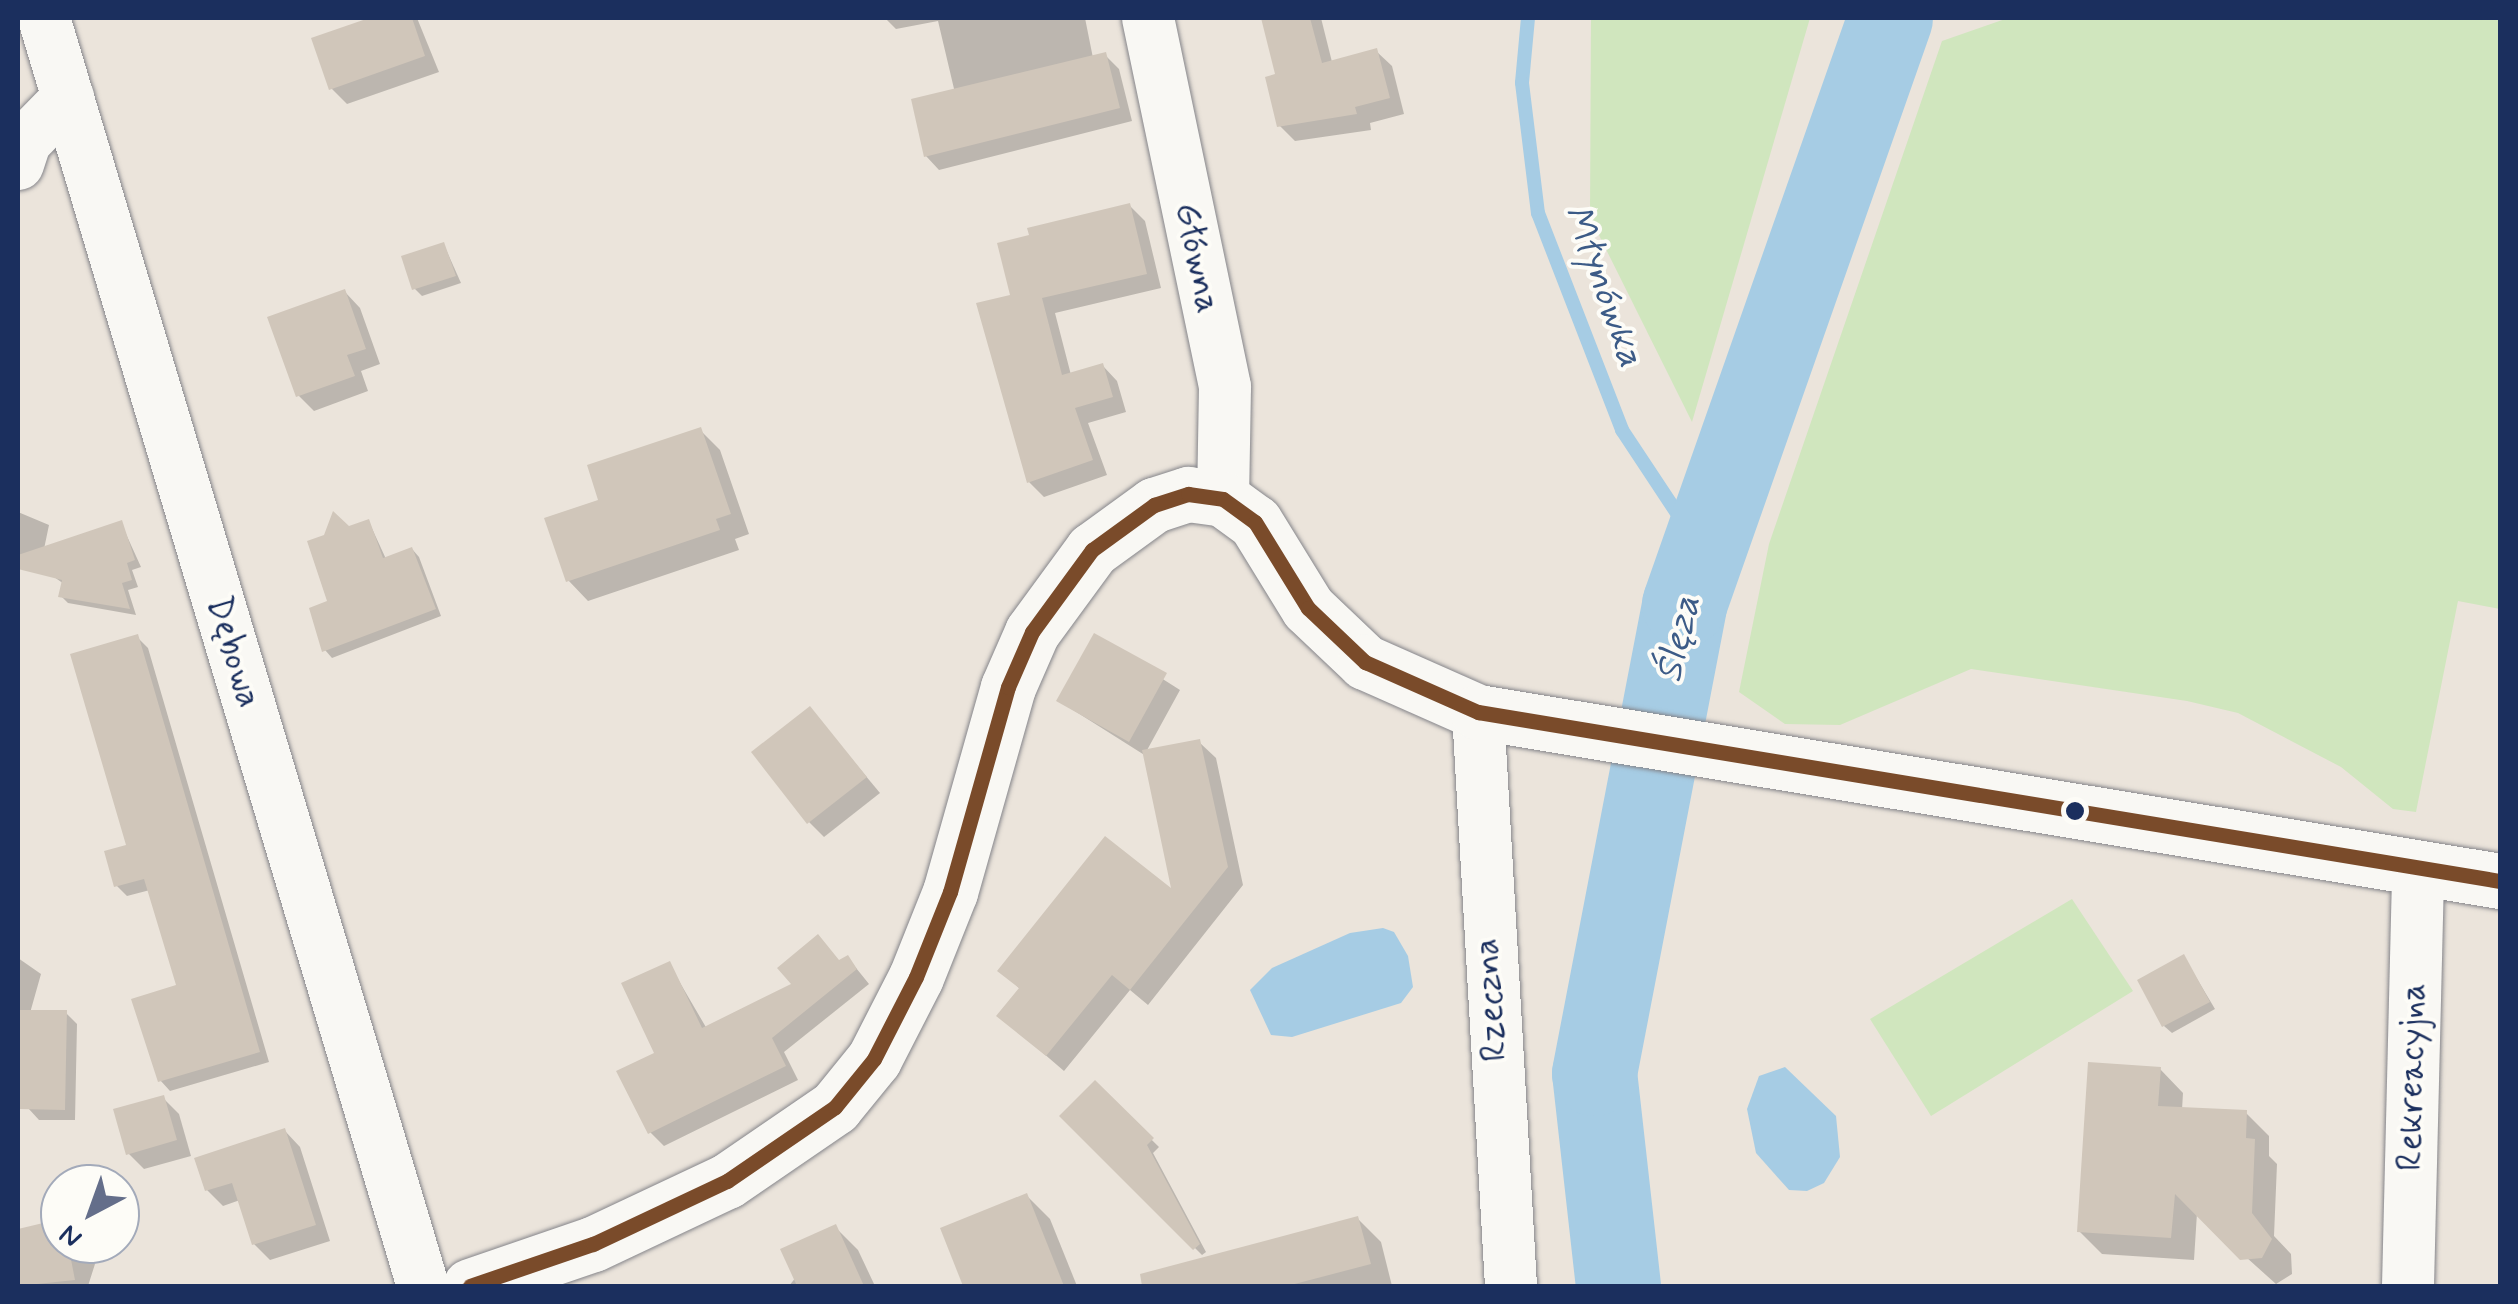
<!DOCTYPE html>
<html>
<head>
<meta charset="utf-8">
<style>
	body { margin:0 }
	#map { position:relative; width:2518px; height:1304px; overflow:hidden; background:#ebe4db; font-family:Mynerve,sans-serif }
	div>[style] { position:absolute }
	.green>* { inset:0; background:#d0e6be }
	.water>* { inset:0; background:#a6cce4 }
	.shadow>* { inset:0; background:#0003 }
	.stream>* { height:14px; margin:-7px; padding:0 7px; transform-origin:7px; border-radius:7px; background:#a6cce4 }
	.river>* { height:85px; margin:-42.5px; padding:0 42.5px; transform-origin:42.5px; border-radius:42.5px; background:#a6cce4 }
	.building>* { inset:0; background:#d0c6ba }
	.roads { filter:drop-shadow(0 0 2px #85858a) drop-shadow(0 0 2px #85858a) }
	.street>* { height:52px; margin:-26px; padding:0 26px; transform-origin:26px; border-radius:26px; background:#f9f8f4 }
	.secondary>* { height:55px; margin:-27.5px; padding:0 27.5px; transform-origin:27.5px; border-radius:27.5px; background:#f9f8f4 }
	.bus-1>* { height:15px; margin:-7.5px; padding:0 7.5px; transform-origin:7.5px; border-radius:7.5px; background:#7a4b2a }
	.dots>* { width:28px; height:28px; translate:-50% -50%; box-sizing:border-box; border:5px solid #fdfcf7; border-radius:50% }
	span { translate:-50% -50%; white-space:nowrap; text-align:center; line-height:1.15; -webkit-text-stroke:8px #fdfcf7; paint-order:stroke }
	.street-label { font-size:35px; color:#1b2f5e }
	.water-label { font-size:38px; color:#3c5b87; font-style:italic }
	.frame { position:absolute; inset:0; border:20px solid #1b2f5e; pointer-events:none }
	.north { position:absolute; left:40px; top:1164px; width:100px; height:100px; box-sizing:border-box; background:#fdfcf7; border:2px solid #a3aaba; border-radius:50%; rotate:221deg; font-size:28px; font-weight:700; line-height:40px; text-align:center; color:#1b2f5e }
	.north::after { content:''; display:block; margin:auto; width:35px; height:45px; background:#646e8a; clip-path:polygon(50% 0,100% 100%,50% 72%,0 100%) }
</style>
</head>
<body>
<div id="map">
	<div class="green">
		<div style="clip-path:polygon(1591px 18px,1810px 18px,1692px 422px,1590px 217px)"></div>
		<div style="clip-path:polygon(2008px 18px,2500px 18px,2500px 609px,2458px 601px,2416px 812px,2393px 809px,2341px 767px,2238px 713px,2187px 701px,1971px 669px,1840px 725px,1785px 724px,1739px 692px,1769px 544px,1942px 41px)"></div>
		<div style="clip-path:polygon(2072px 899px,2133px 991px,1931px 1116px,1870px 1019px)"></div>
	</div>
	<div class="water">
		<div style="clip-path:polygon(1383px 928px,1394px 932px,1408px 956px,1413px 987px,1401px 1003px,1292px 1037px,1271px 1035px,1250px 990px,1272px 968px,1350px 933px)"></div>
		<div style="clip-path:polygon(1785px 1067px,1836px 1116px,1840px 1157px,1824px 1183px,1807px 1191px,1789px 1190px,1756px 1153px,1747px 1109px,1759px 1076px)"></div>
	</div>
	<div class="shadow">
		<div style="clip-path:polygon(377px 18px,417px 18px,439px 72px,347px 104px,331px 88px,314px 40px)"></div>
		<div style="clip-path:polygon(885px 18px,1085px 18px,1093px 58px,1105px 55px,1119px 69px,1132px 121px,939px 170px,926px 156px,955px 93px,938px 21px,896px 29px)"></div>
		<div style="clip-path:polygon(1263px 18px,1321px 18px,1332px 62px,1376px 51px,1392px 66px,1404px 114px,1370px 123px,1371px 130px,1295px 141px,1280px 126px,1278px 76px)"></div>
		<div style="clip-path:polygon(1130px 206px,1145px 221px,1161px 288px,1055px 313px,1071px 375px,1103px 366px,1117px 381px,1126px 412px,1088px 423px,1107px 475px,1044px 497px,1029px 482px,979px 305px,1013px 296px)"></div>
		<div style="clip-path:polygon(444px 245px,461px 283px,422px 296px,414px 288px)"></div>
		<div style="clip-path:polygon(345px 292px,360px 308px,380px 364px,361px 371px,368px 391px,314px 411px,298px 395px)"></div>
		<div style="clip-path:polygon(700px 430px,720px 450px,749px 534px,735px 539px,739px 550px,588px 601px,568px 580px)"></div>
		<div style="clip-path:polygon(18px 512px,49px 525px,44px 549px,121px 523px,141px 567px,132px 570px,138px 587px,128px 590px,136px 615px,68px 603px,61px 596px,64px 584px,40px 567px,18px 562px)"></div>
		<div style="clip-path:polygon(369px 522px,386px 559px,412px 549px,419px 557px,441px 616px,332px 658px,325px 650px,330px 603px,348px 529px)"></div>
		<div style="clip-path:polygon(1095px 636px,1180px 690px,1146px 752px,1199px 742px,1216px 758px,1243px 885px,1148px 1005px,1130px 990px,1064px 1071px,999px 1015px,1021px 990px,1001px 970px,1175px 894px,1146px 756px,1059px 701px)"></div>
		<div style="clip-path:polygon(137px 637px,148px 648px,269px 1062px,170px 1091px,160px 1080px,179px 987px,150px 890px,127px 896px,116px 885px,129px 846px)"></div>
		<div style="clip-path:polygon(810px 709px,880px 793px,824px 837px,809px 822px)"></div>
		<div style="clip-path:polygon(2184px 957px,2215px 1009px,2172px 1033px,2164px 1026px)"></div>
		<div style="clip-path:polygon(18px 958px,41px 974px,30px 1013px,66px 1013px,77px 1024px,75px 1120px,39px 1120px,28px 1108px,29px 1053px,18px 1050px)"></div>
		<div style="clip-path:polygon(848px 958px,869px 984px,784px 1052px,798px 1080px,664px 1146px,650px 1132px,669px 964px,707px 1029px)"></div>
		<div style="clip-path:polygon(2160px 1069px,2183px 1093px,2182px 1110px,2246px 1113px,2269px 1136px,2269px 1156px,2277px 1164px,2274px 1236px,2291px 1254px,2292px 1274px,2276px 1284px,2197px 1213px,2194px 1260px,2102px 1254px,2079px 1231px)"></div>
		<div style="clip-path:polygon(1095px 1084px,1159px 1147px,1153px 1153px,1206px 1252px,1202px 1255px,1063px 1116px)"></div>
		<div style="clip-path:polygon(163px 1098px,179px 1114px,191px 1156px,144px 1169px,128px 1153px)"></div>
		<div style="clip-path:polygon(285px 1131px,300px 1147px,330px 1241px,270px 1260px,254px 1244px,240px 1200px,223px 1206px,207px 1190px)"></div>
		<div style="clip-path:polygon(1027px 1196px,1050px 1219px,1077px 1286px,966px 1286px,943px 1229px)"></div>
		<div style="clip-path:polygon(1358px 1219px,1381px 1242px,1392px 1286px,1198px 1286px,1191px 1263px)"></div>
		<div style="clip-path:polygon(60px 1222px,60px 1244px,78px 1244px,95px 1264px,88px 1286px,18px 1286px,18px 1232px)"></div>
		<div style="clip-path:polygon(835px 1227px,858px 1250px,875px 1286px,789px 1286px)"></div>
	</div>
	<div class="stream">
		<div style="left:1528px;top:18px;width:65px;rotate:95.3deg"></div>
		<div style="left:1522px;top:83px;width:131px;rotate:83deg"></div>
		<div style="left:1538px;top:213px;width:233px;rotate:68.8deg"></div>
		<div style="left:1622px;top:430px;width:145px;rotate:56.5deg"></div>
	</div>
	<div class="river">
		<div style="left:1618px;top:1286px;width:214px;rotate:-96.4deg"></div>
		<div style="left:1594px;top:1073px;width:478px;rotate:-79.1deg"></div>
		<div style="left:1684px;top:604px;width:621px;rotate:-70.63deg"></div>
	</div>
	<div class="building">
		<div style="clip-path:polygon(369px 18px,412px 18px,425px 56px,329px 90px,311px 38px)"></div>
		<div style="clip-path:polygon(1261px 18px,1310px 18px,1322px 63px,1377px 48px,1390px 98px,1355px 107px,1357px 114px,1277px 127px,1265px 77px,1275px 74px)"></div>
		<div style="clip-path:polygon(1106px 52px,1120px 108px,924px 157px,911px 99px)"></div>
		<div style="clip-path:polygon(1130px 203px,1147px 274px,1042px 298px,1062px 375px,1103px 363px,1113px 397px,1075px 408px,1093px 460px,1027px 483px,976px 303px,1010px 295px,997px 243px,1029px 235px,1027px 228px)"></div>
		<div style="clip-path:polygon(444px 242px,456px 276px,412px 290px,401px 256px)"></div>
		<div style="clip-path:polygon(345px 289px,366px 349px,347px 355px,355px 376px,296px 397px,267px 317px)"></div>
		<div style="clip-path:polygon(701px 427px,731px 514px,716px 519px,720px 530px,566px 582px,544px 518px,598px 500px,587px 465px)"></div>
		<div style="clip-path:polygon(333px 511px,349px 526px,369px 519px,383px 558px,412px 547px,436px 609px,322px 652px,309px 608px,327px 601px,307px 541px,324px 535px)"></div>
		<div style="clip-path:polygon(122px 520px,135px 560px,127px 563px,132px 580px,122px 583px,130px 609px,58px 597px,62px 580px,18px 569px,18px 555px)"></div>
		<div style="clip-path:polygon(1094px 633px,1167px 673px,1129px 742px,1056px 701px)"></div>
		<div style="clip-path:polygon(138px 634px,260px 1052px,158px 1082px,131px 999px,176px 985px,144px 879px,114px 887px,104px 851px,126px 845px,70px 654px)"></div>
		<div style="clip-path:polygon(810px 706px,867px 777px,807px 824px,751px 752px)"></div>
		<div style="clip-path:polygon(1200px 739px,1228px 867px,1130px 990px,1112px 975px,1046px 1056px,996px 1016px,1019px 988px,997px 971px,1105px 836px,1171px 888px,1142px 750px)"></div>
		<div style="clip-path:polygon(818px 934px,839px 960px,848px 955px,857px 969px,772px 1038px,786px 1066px,648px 1134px,616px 1071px,654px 1053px,621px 983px,670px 961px,702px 1028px,791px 984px,777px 968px)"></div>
		<div style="clip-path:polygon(2184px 954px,2210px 1002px,2162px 1027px,2137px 980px)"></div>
		<div style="clip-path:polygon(18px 1010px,67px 1010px,65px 1110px,18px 1109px)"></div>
		<div style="clip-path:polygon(2088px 1062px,2161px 1067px,2158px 1106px,2247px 1110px,2246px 1138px,2255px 1139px,2252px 1213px,2272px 1239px,2262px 1258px,2240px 1260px,2175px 1194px,2171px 1238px,2077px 1232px)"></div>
		<div style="clip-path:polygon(1095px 1080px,1154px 1138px,1147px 1145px,1200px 1244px,1193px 1250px,1059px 1116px)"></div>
		<div style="clip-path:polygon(164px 1095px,177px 1140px,126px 1155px,113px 1109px)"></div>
		<div style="clip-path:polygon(285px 1128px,316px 1225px,252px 1245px,232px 1183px,205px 1191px,194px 1158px)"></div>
		<div style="clip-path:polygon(1027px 1193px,1064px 1286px,963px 1286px,940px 1228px)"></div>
		<div style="clip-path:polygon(1358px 1216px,1371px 1264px,1287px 1286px,1142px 1286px,1140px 1274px)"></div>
		<div style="clip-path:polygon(60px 1219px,60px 1244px,68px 1244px,75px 1280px,18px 1286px,18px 1229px)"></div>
		<div style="clip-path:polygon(836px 1224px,864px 1286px,797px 1286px,780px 1249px)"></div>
	</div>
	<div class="roads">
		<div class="street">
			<div style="left:44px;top:18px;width:1323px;rotate:73.36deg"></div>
			<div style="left:1148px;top:18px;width:377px;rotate:78.2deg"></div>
			<div style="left:1225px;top:387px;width:112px;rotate:91deg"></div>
			<div style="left:18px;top:164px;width:23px;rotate:-72deg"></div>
			<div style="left:25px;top:142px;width:62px;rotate:-45.7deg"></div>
			<div style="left:1478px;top:712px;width:575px;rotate:86.71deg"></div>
			<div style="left:2408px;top:1286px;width:419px;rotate:-88.6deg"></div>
		</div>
		<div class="secondary">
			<div style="left:470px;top:1286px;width:130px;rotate:-18.9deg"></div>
			<div style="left:593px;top:1244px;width:148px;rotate:-25.2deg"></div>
			<div style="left:727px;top:1181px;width:131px;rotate:-34.4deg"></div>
			<div style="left:835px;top:1107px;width:62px;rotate:-50.9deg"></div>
			<div style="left:874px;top:1059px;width:92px;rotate:-62.9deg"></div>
			<div style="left:916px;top:977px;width:92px;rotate:-68.2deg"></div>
			<div style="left:950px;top:892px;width:213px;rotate:-74.2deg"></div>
			<div style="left:1008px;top:687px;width:60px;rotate:-66.4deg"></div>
			<div style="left:1032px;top:632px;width:102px;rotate:-53.8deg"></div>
			<div style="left:1092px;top:550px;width:77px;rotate:-36deg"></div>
			<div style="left:1154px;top:505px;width:36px;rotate:-18deg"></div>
			<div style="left:1188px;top:494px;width:35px;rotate:8deg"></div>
			<div style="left:1223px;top:499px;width:39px;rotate:36deg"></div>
			<div style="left:1255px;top:522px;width:101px;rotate:58.4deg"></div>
			<div style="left:1308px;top:608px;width:79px;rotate:43.5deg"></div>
			<div style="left:1365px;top:662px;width:124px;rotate:23.9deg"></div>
			<div style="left:1478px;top:712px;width:1036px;rotate:9.39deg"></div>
		</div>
	</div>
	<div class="bus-1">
		<div style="left:470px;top:1286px;width:130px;rotate:-18.9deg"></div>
		<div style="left:593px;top:1244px;width:148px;rotate:-25.2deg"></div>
		<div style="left:727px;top:1181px;width:131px;rotate:-34.4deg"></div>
		<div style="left:835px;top:1107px;width:62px;rotate:-50.9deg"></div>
		<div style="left:874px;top:1059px;width:92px;rotate:-62.9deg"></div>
		<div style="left:916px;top:977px;width:92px;rotate:-68.2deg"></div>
		<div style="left:950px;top:892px;width:213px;rotate:-74.2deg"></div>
		<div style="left:1008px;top:687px;width:60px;rotate:-66.4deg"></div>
		<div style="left:1032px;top:632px;width:102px;rotate:-53.8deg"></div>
		<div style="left:1092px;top:550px;width:77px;rotate:-36deg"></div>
		<div style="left:1154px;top:505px;width:36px;rotate:-18deg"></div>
		<div style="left:1188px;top:494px;width:35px;rotate:8deg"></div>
		<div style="left:1223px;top:499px;width:39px;rotate:36deg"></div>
		<div style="left:1255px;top:522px;width:101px;rotate:58.4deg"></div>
		<div style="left:1308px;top:608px;width:79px;rotate:43.5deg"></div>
		<div style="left:1365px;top:662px;width:124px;rotate:23.9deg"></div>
		<div style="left:1478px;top:712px;width:1036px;rotate:9.39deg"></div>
	</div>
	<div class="dots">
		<div style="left:2075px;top:811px;background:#1b2f5e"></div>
	</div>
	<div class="street-label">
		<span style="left:1197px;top:258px;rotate:78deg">Główna</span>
		<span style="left:233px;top:652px;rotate:73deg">Dębowa</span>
		<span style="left:1491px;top:1000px;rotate:-94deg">Rzeczna</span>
		<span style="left:2412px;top:1077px;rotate:-89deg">Rekreacyjna</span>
	</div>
	<div class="water-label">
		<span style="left:1603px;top:286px;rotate:70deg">Młynówka</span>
		<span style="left:1679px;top:639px;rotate:-77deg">Ślęza</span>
	</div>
	<div class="frame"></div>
	<div class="north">N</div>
</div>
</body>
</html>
